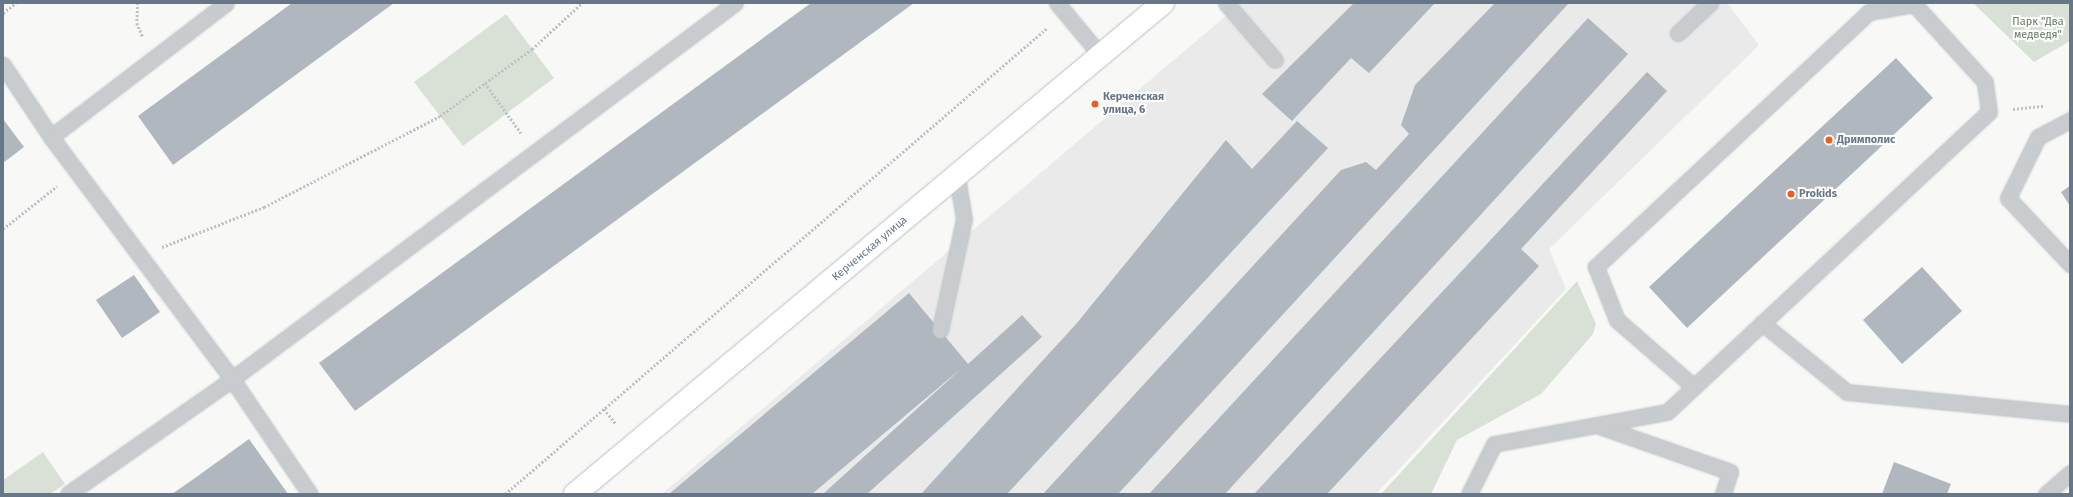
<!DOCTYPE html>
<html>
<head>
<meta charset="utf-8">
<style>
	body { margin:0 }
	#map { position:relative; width:2073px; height:497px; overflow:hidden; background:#f8f9f6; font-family:"Fira Sans",sans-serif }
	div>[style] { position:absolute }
	.built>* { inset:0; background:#e9eae9 }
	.green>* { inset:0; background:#d9e1d6 }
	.building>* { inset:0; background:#b0b7be }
	.path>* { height:2.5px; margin-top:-1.25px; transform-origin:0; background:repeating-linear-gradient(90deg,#bfc2c4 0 2px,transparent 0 4px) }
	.roads { filter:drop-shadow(0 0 1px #babfc4) drop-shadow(0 0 1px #babfc4) }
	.lane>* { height:15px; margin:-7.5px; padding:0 7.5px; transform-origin:7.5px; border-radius:7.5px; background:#c8cccf }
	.secondary>* { height:22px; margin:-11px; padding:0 11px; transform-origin:11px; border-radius:11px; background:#fff }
	.dots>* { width:11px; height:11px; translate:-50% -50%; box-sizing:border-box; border:2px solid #fff; border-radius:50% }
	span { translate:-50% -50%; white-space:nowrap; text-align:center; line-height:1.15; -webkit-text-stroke:4px #fff; paint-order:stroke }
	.park-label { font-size:11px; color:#657a61 }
	.poi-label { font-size:11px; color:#667789; font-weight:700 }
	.left { translate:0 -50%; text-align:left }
	.street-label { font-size:11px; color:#667789 }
	.frame { position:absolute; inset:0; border:4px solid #667789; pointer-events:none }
</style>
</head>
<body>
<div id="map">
	<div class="built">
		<div style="clip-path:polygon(1241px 3px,1727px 3px,1759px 45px,1549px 249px,1566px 289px,1376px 494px,662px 494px)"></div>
	</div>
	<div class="green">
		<div style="clip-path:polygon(1973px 3px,2070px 3px,2070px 41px,2034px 62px)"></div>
		<div style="clip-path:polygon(506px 14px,554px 78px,463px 146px,414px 82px)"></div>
		<div style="clip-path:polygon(1577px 281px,1596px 324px,1593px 334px,1541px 394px,1457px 440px,1431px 494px,1381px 494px)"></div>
		<div style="clip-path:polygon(43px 452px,65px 484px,50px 494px,3px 494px,3px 480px)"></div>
	</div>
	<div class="building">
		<div style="clip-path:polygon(292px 3px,394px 3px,173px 165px,138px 116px)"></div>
		<div style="clip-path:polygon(811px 3px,914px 3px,355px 411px,319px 363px)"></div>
		<div style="clip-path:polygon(1354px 3px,1435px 3px,1369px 73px,1351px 58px,1292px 121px,1262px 94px)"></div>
		<div style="clip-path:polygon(1495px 3px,1569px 3px,1118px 494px,1043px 494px,1341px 170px,1366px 162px,1376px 170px,1409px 134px,1401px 125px,1415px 85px)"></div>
		<div style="clip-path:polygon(1588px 18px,1628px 54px,1225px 494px,1149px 494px)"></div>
		<div style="clip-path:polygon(1896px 58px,1933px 98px,1687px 328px,1649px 287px)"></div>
		<div style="clip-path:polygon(1647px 72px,1667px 91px,1521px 249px,1539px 266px,1327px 494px,1254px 494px)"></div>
		<div style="clip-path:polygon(3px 119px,24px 147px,3px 163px)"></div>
		<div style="clip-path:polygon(1297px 121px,1328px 148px,1007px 494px,921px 494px,1077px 323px,1226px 140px,1252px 169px)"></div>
		<div style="clip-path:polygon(2070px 186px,2070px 206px,2061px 192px)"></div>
		<div style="clip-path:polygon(1922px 267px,1962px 311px,1902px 364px,1863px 320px)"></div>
		<div style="clip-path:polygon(134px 275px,160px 312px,122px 338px,96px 300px)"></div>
		<div style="clip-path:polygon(909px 293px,968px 364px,1022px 315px,1042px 337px,867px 494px,823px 494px,963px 367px,812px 494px,669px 494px)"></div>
		<div style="clip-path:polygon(249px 439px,288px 494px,172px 494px,195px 478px)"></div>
		<div style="clip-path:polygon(1894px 462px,1951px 484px,1947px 494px,1882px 494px)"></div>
	</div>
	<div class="path">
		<div style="left:138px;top:3px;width:20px;rotate:93deg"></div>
		<div style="left:137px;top:23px;width:15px;rotate:67deg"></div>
		<div style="left:3px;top:13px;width:16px;rotate:-38deg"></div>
		<div style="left:485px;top:83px;width:62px;rotate:54.2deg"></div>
		<div style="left:2013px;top:109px;width:31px;rotate:-6deg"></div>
		<div style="left:3px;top:229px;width:69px;rotate:-38.5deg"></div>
		<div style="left:162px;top:247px;width:110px;rotate:-21.4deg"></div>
		<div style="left:264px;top:207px;width:198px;rotate:-27.3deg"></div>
		<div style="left:440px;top:116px;width:114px;rotate:-36.1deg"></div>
		<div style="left:532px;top:49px;width:68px;rotate:-42.6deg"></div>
		<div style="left:604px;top:409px;width:19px;rotate:51deg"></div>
		<div style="left:505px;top:494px;width:715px;rotate:-40.69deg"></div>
	</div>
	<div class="roads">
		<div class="lane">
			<div style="left:1057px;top:3px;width:70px;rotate:50.2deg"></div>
			<div style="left:1226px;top:3px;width:75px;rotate:49.3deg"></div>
			<div style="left:1678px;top:33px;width:44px;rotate:-43.2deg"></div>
			<div style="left:3px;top:65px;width:87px;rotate:56.3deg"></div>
			<div style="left:51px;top:137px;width:302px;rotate:53.2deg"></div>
			<div style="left:232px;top:379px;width:139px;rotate:55.9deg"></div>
			<div style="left:2070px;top:120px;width:36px;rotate:152deg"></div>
			<div style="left:2038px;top:137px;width:68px;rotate:116.2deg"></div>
			<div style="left:2008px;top:198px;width:91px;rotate:46.8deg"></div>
			<div style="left:51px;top:137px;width:220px;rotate:-37.4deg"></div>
			<div style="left:1762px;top:323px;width:109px;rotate:39.1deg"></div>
			<div style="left:1847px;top:392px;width:224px;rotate:5.6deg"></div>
			<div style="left:940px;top:330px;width:114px;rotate:-77.8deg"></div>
			<div style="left:964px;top:219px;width:43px;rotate:-99.5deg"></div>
			<div style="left:1599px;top:426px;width:139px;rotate:19.3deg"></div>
			<div style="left:1730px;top:472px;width:23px;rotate:108deg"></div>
			<div style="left:68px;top:494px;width:200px;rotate:-35deg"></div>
			<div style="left:232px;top:379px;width:628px;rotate:-36.78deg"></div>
			<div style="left:1469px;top:494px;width:56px;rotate:-63.4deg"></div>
			<div style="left:1494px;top:444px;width:176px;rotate:-10.5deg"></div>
			<div style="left:1667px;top:412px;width:440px;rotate:-43deg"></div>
			<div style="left:1989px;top:112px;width:30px;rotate:-98deg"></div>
			<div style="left:1985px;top:82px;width:105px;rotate:-132.3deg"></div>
			<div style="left:1914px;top:4px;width:46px;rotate:169.9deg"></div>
			<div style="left:1869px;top:12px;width:374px;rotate:137deg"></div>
			<div style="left:1596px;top:267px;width:57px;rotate:68.4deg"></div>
			<div style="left:1617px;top:320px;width:102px;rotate:41deg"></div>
			<div style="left:2046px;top:494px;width:32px;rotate:-41deg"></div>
		</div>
		<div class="secondary">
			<div style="left:575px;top:494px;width:766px;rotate:-39.86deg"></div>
		</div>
	</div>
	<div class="dots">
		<div style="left:1095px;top:104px;background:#ee5d21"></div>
		<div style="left:1829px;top:140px;background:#ee5d21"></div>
		<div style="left:1791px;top:194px;background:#ee5d21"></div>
	</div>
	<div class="park-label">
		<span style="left:2038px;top:29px">Парк "Два<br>медведя"</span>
	</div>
	<div class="poi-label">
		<span class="left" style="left:1103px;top:104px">Керченская<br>улица, 6</span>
		<span class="left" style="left:1837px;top:140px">Дримполис</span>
		<span class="left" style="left:1799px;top:194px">Prokids</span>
	</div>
	<div class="street-label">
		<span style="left:870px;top:249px;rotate:-40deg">Керченская улица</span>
	</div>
	<div class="frame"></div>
</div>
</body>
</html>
